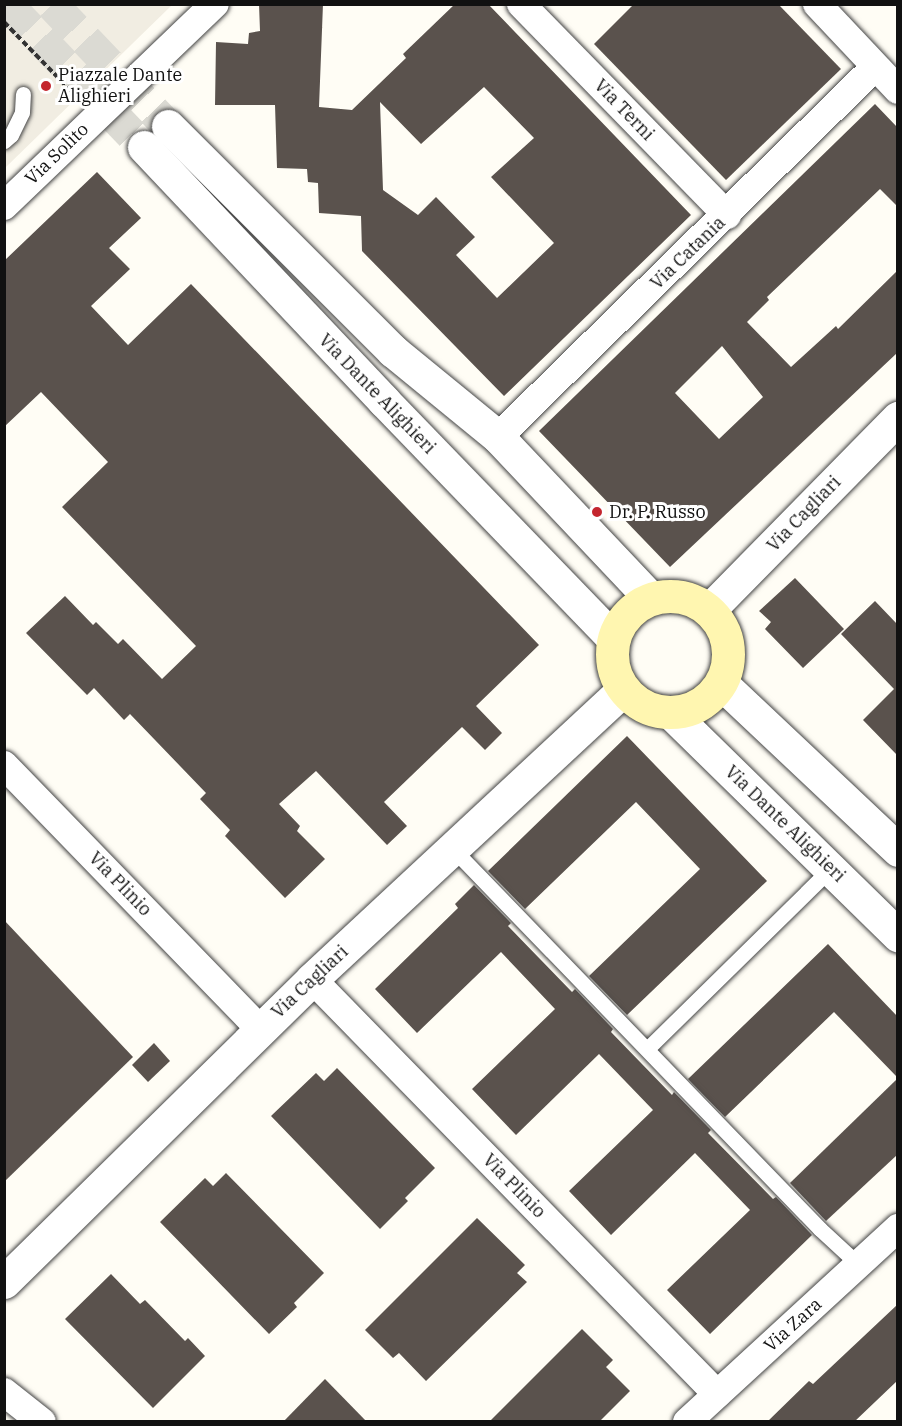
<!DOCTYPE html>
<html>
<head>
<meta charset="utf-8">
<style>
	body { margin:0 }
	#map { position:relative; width:902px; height:1426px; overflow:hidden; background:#fffdf5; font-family:"IBM Plex Serif",serif }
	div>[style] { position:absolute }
	.plaza>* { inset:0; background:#f1ede2 }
	.building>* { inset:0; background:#5a524d }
	.tertiary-tunnel>* { height:33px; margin-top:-16.5px; transform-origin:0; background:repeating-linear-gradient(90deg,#dbdad3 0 33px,transparent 0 49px) }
	.path>* { height:4px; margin-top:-2px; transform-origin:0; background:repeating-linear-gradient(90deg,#333 0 6px,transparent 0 9px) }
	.roads { filter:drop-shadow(0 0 2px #444) drop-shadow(0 0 2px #444) }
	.service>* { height:15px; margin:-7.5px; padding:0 7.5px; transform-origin:7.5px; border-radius:7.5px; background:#fff }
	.minor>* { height:28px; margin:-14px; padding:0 14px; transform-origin:14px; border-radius:14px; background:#fff }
	.tertiary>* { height:33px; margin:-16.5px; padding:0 16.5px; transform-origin:16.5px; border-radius:16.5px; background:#fff }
	.secondary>* { height:33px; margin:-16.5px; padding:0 16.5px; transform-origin:16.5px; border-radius:16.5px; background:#fff6b0 }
	.secondary>.ring { margin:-16.5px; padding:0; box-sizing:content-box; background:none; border:33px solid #fff6b0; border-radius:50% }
	.dots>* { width:16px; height:16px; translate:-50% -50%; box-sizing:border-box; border:3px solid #fff; border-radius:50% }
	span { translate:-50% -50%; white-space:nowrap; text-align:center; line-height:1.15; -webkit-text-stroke:6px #fff; paint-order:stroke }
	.poi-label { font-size:18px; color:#111 }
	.left { translate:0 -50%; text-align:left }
	.street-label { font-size:18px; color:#111 }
	.frame { position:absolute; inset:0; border:6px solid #111; pointer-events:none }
</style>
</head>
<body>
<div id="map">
	<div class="plaza">
		<div style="clip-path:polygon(5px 5px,172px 5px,5px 168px)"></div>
	</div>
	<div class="building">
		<div style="clip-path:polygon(evenodd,259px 4px,323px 4px,319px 107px,352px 110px,406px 58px,403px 54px,455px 4px,488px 4px,691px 215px,504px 396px,362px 251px,361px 216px,319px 213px,318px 183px,308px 182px,307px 169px,277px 168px,275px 105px,215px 105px,216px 42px,248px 44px,249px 33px,260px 31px,259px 4px,484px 87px,534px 138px,491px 177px,554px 243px,497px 298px,456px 255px,475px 237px,436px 197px,418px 215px,383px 190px,380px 102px,421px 144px,484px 87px)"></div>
		<div style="clip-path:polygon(634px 4px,778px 4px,841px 69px,726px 180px,594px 44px)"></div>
		<div style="clip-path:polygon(evenodd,875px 104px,897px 127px,897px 206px,880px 189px,767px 297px,769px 300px,747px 322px,791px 367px,836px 326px,838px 329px,897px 271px,897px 353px,670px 567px,539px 431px,875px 104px,722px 346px,763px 397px,719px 439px,675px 393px,722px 346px)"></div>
		<div style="clip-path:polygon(97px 172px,141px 218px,109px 248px,130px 269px,91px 306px,128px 345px,191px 284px,539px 645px,476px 706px,502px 733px,485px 750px,462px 727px,384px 802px,407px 826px,387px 845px,316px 771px,279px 804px,300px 826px,297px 831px,325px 859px,285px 898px,225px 836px,230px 830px,200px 799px,206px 793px,130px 714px,124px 720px,94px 688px,87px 695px,26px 633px,65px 596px,93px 625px,96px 622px,118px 644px,123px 639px,162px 679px,196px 646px,62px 507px,108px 462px,41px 392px,4px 427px,4px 261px)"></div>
		<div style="clip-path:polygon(795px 578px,844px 629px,803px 668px,765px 629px,771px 622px,759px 611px)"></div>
		<div style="clip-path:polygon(875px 601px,897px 624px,897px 755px,863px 720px,894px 689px,841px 634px)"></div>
		<div style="clip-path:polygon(627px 736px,767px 881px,627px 1015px,589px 976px,700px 869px,636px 802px,525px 909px,488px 871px)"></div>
		<div style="clip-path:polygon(474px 885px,511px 923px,508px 926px,572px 992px,575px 989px,613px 1029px,611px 1032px,672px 1095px,674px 1092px,711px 1130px,708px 1133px,773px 1199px,776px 1197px,812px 1235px,710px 1334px,667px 1290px,750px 1210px,695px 1153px,611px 1235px,569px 1191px,653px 1110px,599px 1054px,516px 1135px,472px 1089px,555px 1009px,501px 952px,417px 1033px,375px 989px,458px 908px,455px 904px)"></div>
		<div style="clip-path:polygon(4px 920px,133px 1057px,4px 1182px)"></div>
		<div style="clip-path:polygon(828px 944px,897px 1016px,897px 1077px,834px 1012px,725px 1117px,688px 1079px)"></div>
		<div style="clip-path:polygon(154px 1043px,170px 1061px,148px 1082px,132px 1065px)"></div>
		<div style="clip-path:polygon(337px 1068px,435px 1168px,405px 1198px,408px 1201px,380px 1229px,271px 1116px,316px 1073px,324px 1081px)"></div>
		<div style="clip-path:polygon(897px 1079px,897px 1155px,826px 1221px,790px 1183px)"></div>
		<div style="clip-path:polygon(226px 1173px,324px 1273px,294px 1303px,297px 1307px,269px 1334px,160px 1222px,205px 1178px,213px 1186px)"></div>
		<div style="clip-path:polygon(477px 1218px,525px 1265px,517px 1273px,527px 1282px,426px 1381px,399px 1353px,393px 1358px,365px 1330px)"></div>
		<div style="clip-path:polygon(111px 1274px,140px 1304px,145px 1300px,185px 1341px,188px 1338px,205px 1356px,153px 1408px,65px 1319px)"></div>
		<div style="clip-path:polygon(897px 1305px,897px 1381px,854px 1422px,767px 1422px,809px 1381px,813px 1384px)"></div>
		<div style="clip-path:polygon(582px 1329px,613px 1360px,606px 1367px,630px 1391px,599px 1422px,489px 1422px)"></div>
		<div style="clip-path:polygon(325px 1379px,367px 1422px,283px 1422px)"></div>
	</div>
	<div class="tertiary-tunnel">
		<div style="left:7px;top:4px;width:198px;rotate:46.2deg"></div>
		<div style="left:52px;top:4px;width:168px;rotate:46.4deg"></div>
	</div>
	<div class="path">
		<div style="left:4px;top:22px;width:105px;rotate:45.8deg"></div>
	</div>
	<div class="roads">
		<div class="service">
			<div style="left:4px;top:141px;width:9px;rotate:-41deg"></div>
			<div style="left:11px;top:135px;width:25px;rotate:-64deg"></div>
			<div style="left:22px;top:112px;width:18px;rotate:-87deg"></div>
			<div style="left:453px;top:849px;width:528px;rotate:46deg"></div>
			<div style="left:820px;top:1229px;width:53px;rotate:42.7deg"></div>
			<div style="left:647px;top:1049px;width:258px;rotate:-44.5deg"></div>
		</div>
		<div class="minor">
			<div style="left:521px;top:4px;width:295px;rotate:45.7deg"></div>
			<div style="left:817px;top:4px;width:118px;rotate:46.7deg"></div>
			<div style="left:4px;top:206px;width:292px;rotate:-43.8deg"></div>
			<div style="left:498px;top:437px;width:528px;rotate:-44.46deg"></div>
			<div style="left:4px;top:765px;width:368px;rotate:45.9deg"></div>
			<div style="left:312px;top:979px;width:580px;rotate:45.7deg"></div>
			<div style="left:4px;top:1392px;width:48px;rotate:38.3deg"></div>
			<div style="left:687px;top:1422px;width:287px;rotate:-42.6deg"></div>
		</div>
		<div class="tertiary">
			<div style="left:168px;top:126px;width:318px;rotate:45deg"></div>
			<div style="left:393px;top:351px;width:136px;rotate:39.3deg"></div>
			<div style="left:498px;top:437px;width:221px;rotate:46.6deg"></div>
			<div style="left:144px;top:147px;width:349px;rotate:46.6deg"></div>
			<div style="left:384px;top:401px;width:330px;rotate:46deg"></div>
			<div style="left:710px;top:609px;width:268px;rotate:-45.5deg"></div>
			<div style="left:722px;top:684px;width:242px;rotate:43.3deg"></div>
			<div style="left:671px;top:713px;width:318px;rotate:44.4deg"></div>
			<div style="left:4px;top:1282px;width:432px;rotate:-44.5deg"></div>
			<div style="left:312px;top:979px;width:425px;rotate:-42.9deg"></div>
		</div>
		<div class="secondary">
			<div class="ring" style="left:612px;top:596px;width:83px;height:83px"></div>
		</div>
	</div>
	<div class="dots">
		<div style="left:46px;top:86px;background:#c4262e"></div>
		<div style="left:597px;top:512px;background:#c4262e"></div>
	</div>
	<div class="poi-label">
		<span class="left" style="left:58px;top:86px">Piazzale Dante<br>Alighieri</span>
		<span class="left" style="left:609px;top:512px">Dr. P. Russo</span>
	</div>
	<div class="street-label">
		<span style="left:624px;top:110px;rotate:46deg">Via Terni</span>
		<span style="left:57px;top:154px;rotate:-44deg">Via Solìto</span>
		<span style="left:688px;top:253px;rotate:-44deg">Via Catania</span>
		<span style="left:377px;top:394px;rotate:46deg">Via Dante Alighieri</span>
		<span style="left:804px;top:514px;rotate:-46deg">Via Cagliari</span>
		<span style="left:785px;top:824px;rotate:44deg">Via Dante Alighieri</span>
		<span style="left:120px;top:884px;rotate:46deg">Via Plinio</span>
		<span style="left:310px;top:982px;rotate:-43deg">Via Cagliari</span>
		<span style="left:514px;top:1186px;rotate:46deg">Via Plinio</span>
		<span style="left:793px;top:1325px;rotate:-42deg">Via Zara</span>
	</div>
	<div class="frame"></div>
</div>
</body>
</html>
